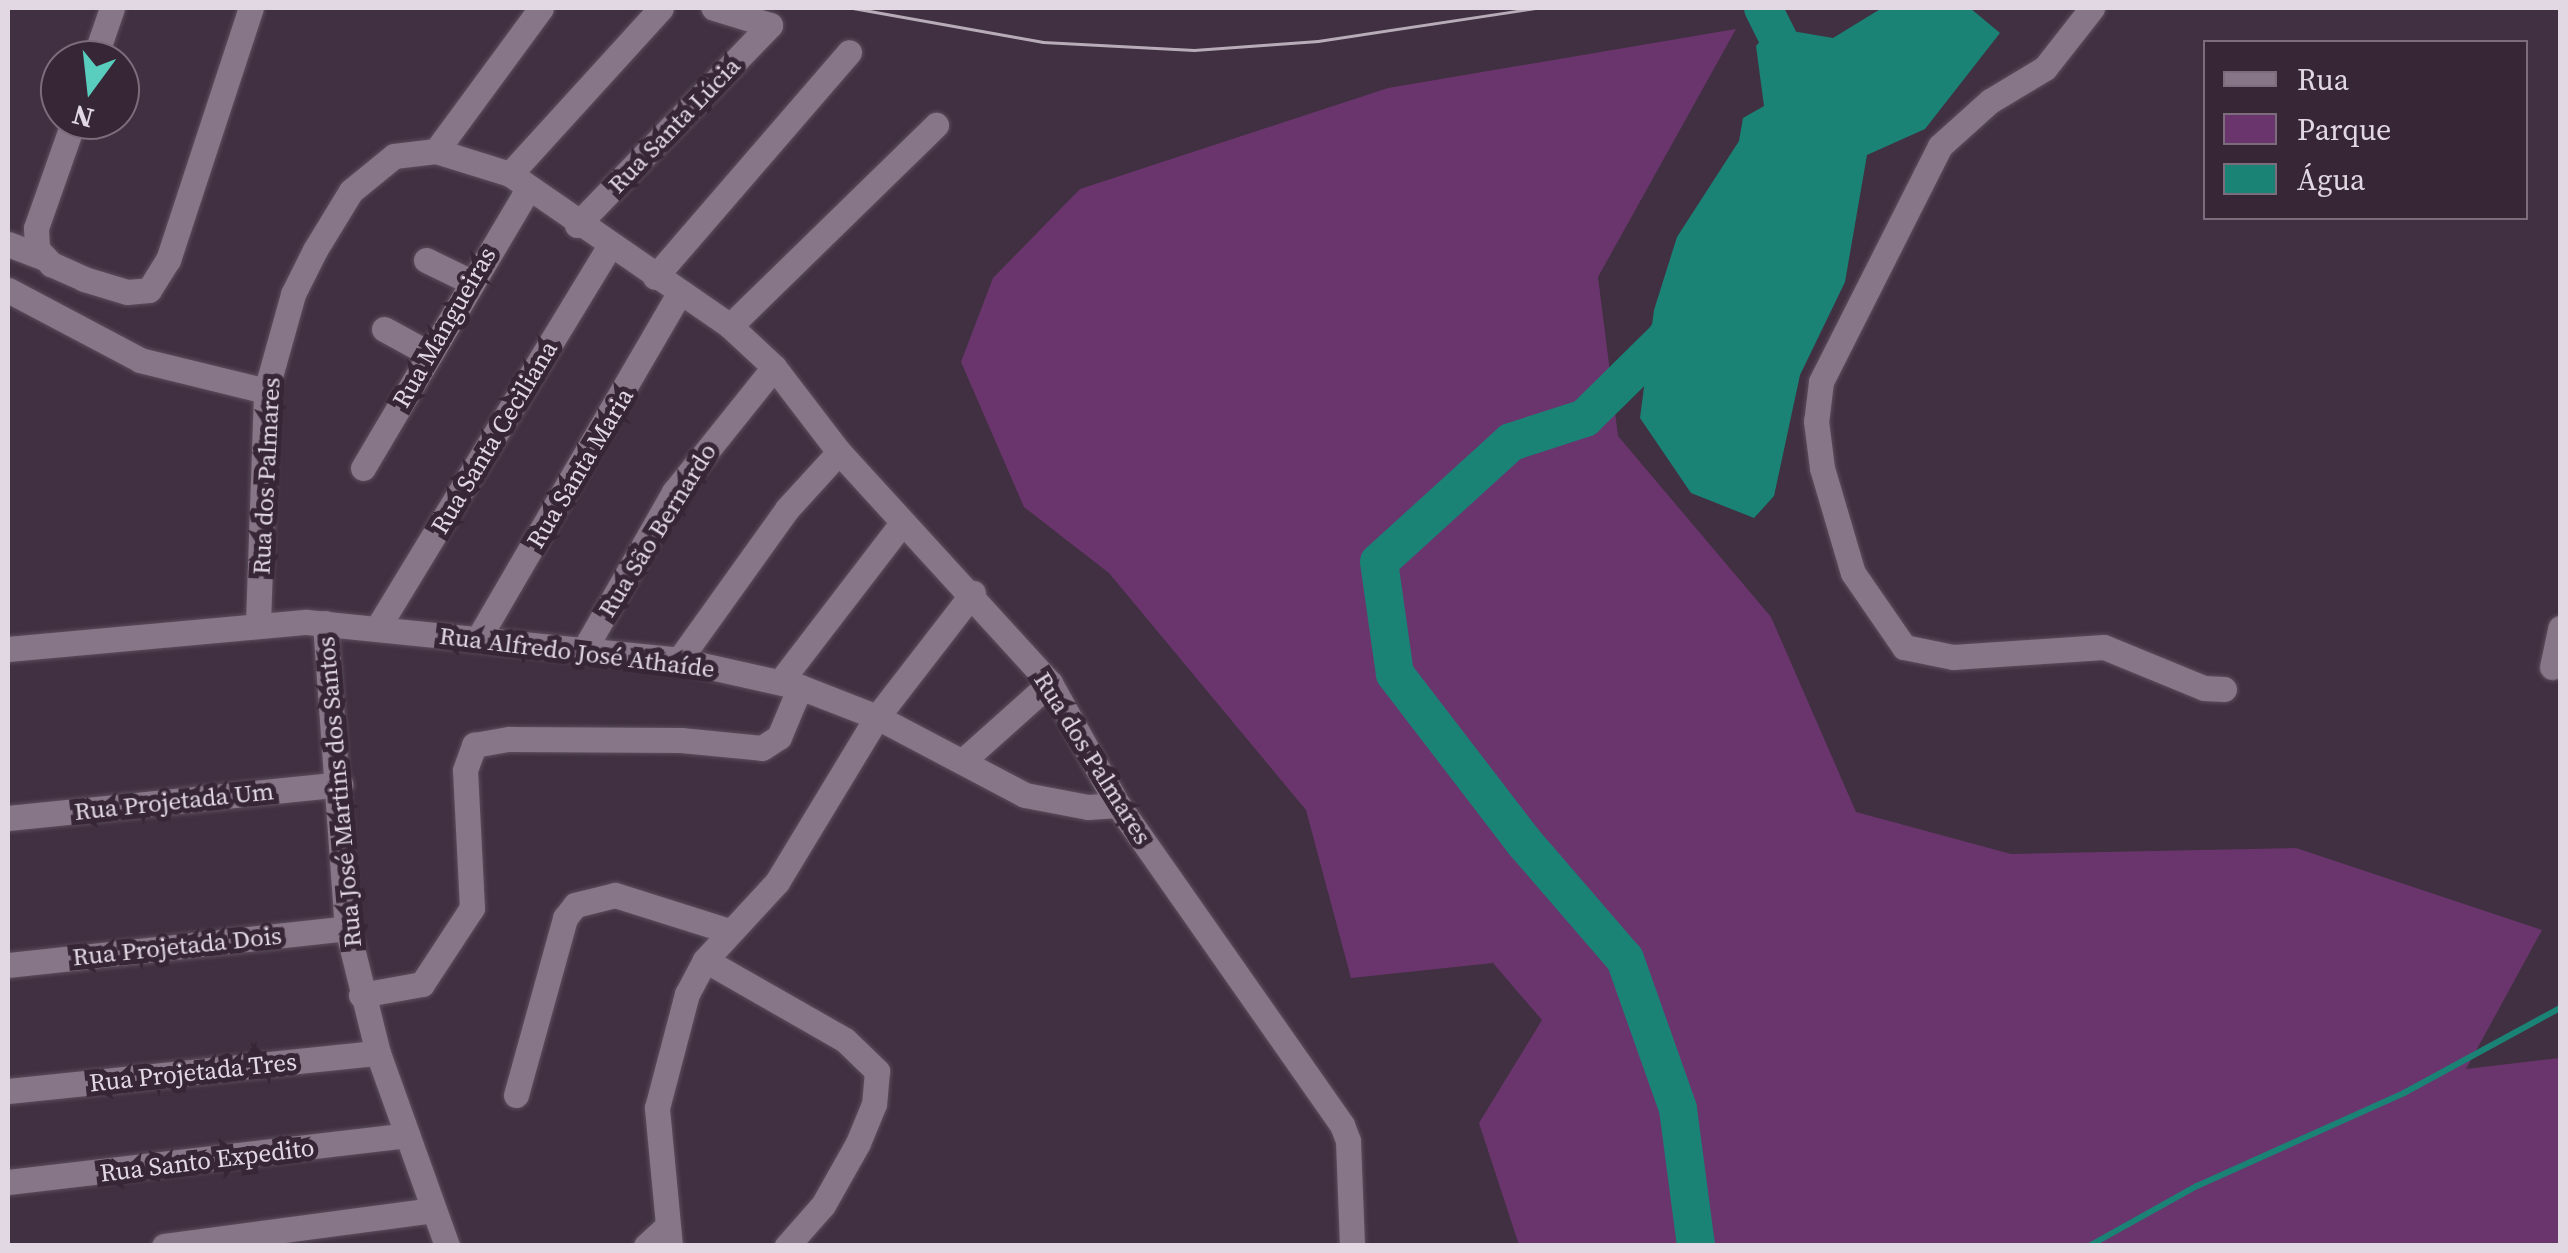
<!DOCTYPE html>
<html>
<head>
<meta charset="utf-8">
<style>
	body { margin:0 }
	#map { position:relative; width:2568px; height:1253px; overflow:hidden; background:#403041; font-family:"Source Serif 4",serif }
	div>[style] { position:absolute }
	.green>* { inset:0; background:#6a356d }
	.water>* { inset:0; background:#1b8276 }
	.stream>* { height:6px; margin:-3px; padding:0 3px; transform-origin:3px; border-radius:3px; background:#1b8276 }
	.river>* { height:38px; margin:-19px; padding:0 19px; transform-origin:19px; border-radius:19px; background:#1b8276 }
	.roads { filter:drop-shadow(0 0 2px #5b4e5c) drop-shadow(0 0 2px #5b4e5c) }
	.minor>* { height:25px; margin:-12.5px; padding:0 12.5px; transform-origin:12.5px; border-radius:12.5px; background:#877588 }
	.tram>* { height:2.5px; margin:-1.25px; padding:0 1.25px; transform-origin:1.25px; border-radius:1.25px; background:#b8acb9 }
	span { translate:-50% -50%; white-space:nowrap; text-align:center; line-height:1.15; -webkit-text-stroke:10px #362636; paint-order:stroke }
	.street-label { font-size:25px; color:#e2d8e3 }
	.frame { position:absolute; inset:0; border:10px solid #e2d8e3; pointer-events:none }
	.legend { position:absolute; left:2203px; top:40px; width:325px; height:180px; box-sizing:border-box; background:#362636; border:2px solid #7b6d7b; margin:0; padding:12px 18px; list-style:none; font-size:30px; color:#e2d8e3 }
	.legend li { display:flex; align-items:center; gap:20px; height:50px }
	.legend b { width:50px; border:2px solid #7b6d7b }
	.north { position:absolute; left:40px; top:40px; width:100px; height:100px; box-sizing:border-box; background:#362636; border:2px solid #7b6d7b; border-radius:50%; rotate:195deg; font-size:28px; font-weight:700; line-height:40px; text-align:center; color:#e2d8e3 }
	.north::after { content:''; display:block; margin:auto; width:35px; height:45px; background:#59cebe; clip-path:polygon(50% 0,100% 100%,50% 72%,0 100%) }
</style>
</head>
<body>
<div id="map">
	<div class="green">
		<div style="clip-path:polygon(1736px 29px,1598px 277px,1618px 436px,1771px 617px,1856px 812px,2011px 854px,2296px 848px,2542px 930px,2466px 1069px,2560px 1058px,2560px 1245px,1519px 1245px,1479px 1123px,1542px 1020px,1493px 963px,1351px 978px,1306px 810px,1109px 573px,1024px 507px,961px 362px,993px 278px,1080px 189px,1388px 88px)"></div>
	</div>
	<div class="water">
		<div style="clip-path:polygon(1882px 8px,1970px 8px,2000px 33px,1925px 129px,1867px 155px,1845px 282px,1800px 375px,1774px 496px,1754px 518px,1691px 493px,1640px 418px,1654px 310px,1677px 237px,1739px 141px,1743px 118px,1764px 106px,1756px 46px,1782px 16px,1792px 31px,1833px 38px)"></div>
	</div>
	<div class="stream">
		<div style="left:2089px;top:1246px;width:124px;rotate:-29.1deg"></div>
		<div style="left:2197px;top:1186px;width:227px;rotate:-24.2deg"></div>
		<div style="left:2404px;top:1093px;width:178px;rotate:-28.6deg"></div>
	</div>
	<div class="river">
		<div style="left:1763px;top:8px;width:60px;rotate:63.4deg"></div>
		<div style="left:1790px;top:62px;width:11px;rotate:100deg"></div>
		<div style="left:1678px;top:317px;width:24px;rotate:120deg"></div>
		<div style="left:1666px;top:338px;width:114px;rotate:135.4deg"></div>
		<div style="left:1585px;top:418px;width:78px;rotate:162deg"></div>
		<div style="left:1511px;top:442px;width:178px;rotate:137.7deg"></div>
		<div style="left:1379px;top:562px;width:113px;rotate:81.9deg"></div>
		<div style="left:1395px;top:674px;width:210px;rotate:52.5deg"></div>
		<div style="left:1523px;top:841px;width:156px;rotate:49.2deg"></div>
		<div style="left:1625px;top:959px;width:159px;rotate:70.5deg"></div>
		<div style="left:1678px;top:1109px;width:138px;rotate:82.5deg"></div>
	</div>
	<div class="roads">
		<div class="minor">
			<div style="left:2092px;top:8px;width:76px;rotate:128.1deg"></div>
			<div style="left:2045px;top:68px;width:64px;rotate:149deg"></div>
			<div style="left:1990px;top:101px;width:67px;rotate:138deg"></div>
			<div style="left:1940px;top:146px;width:264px;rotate:116.8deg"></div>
			<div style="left:1821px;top:382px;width:39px;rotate:97deg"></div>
			<div style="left:1816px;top:421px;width:47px;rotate:82.7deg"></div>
			<div style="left:1822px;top:468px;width:109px;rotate:73.6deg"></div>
			<div style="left:1853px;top:573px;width:90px;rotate:55.4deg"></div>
			<div style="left:1904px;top:647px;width:50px;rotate:11.5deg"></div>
			<div style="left:1953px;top:657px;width:151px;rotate:-3.8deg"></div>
			<div style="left:2104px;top:647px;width:108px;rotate:22.3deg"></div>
			<div style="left:2204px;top:688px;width:20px;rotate:3deg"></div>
			<div style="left:94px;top:60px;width:55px;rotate:-70.9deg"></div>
			<div style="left:74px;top:120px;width:114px;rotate:109.4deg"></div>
			<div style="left:36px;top:228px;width:21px;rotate:87deg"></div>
			<div style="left:37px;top:249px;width:21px;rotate:47deg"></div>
			<div style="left:51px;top:264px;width:36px;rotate:24deg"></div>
			<div style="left:84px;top:279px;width:45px;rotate:16.8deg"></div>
			<div style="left:127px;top:292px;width:22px;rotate:-5deg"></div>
			<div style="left:149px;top:290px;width:36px;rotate:-58deg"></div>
			<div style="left:168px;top:260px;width:265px;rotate:-71.8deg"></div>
			<div style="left:436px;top:151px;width:177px;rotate:-53.7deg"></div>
			<div style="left:510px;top:174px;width:224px;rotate:-47.7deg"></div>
			<div style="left:577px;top:225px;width:278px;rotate:-46deg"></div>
			<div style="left:770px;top:25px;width:59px;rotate:-163.1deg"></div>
			<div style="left:8px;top:244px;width:40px;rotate:21deg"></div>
			<div style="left:426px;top:260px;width:48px;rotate:26deg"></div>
			<div style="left:655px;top:277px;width:297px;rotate:-49.2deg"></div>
			<div style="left:8px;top:290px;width:149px;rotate:27.9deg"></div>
			<div style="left:140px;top:360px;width:130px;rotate:13.8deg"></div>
			<div style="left:730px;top:326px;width:288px;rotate:-44.3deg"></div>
			<div style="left:384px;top:329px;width:50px;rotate:28.6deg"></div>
			<div style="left:363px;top:468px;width:326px;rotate:-59.4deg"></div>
			<div style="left:258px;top:623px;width:232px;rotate:-88deg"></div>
			<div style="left:266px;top:391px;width:101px;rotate:-74.4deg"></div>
			<div style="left:293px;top:294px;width:49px;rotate:-63.4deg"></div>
			<div style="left:315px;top:250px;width:69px;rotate:-58.6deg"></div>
			<div style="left:351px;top:191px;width:55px;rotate:-39.1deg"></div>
			<div style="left:394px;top:156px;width:42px;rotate:-6.8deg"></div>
			<div style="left:436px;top:151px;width:77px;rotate:17.3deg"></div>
			<div style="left:510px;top:174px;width:267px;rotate:34.6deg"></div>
			<div style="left:730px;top:326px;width:60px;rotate:43deg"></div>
			<div style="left:774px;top:367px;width:107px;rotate:52.6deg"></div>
			<div style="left:839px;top:452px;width:313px;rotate:47.6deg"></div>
			<div style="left:1050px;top:683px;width:140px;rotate:60.9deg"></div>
			<div style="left:1118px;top:805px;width:391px;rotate:55deg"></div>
			<div style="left:1342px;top:1125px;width:17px;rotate:69deg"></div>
			<div style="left:1348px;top:1141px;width:105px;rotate:87.8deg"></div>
			<div style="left:325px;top:623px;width:306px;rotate:85.9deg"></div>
			<div style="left:347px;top:928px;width:129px;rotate:76.1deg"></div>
			<div style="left:378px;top:1053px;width:205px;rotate:70.3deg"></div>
			<div style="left:378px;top:627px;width:445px;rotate:-58.7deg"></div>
			<div style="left:478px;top:639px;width:399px;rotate:-59.8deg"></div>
			<div style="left:8px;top:649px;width:300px;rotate:-5.2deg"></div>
			<div style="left:307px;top:622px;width:374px;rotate:5.8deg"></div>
			<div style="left:679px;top:660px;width:124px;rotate:12.6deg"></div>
			<div style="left:800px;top:687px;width:83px;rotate:21.3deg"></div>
			<div style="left:877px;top:717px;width:167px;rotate:27.8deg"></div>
			<div style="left:1025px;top:795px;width:64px;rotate:10.8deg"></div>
			<div style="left:1088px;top:807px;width:30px;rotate:-4deg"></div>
			<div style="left:584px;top:650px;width:182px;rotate:-60.3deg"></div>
			<div style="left:674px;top:492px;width:160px;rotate:-51.3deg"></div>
			<div style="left:679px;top:660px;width:186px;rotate:-54.4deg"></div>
			<div style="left:787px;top:509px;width:77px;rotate:-47.6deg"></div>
			<div style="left:2552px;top:667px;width:40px;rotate:-78deg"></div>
			<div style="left:780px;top:682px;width:200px;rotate:-52.5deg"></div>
			<div style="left:965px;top:759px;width:114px;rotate:-41.8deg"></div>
			<div style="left:8px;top:818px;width:334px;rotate:-5.8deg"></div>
			<div style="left:705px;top:960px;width:161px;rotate:29.7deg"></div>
			<div style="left:845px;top:1040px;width:45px;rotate:44.1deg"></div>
			<div style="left:877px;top:1071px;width:33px;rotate:95deg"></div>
			<div style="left:874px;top:1104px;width:42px;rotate:112.3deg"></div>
			<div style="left:858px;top:1143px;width:71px;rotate:119.4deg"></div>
			<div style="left:823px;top:1205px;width:55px;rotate:131.3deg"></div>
			<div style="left:8px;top:965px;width:341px;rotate:-6.2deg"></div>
			<div style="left:361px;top:995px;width:62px;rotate:-10.2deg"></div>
			<div style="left:422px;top:984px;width:91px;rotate:-56.7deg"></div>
			<div style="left:472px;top:908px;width:138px;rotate:-92.9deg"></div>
			<div style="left:465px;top:770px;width:27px;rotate:-70deg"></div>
			<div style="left:474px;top:745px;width:36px;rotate:-10deg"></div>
			<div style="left:509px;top:739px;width:172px;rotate:0.3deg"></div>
			<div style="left:681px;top:740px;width:81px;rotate:5.6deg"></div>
			<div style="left:762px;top:748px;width:20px;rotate:-33deg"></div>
			<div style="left:779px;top:737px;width:54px;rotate:-67.2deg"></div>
			<div style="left:8px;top:1091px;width:372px;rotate:-5.9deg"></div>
			<div style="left:516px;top:1095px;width:184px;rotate:-74.5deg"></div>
			<div style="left:565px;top:918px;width:16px;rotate:-52deg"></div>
			<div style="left:575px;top:905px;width:41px;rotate:-14deg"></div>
			<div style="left:615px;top:895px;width:120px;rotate:17.5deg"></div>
			<div style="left:8px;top:1182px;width:402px;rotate:-6.7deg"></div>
			<div style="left:164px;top:1246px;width:271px;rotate:-7.6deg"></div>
			<div style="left:646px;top:1246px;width:26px;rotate:-43deg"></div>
			<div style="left:670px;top:1246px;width:139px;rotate:-95.4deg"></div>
			<div style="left:657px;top:1108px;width:118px;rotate:-75.3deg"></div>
			<div style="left:687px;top:994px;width:38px;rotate:-62deg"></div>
			<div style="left:705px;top:960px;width:106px;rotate:-47.3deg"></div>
			<div style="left:777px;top:882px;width:193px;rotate:-58.8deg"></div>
			<div style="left:877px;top:717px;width:157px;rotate:-52.3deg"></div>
		</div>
	</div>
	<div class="tram">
		<div style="left:853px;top:8px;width:193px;rotate:10.1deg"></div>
		<div style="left:1043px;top:42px;width:151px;rotate:3deg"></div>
		<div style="left:1194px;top:50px;width:124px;rotate:-4.2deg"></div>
		<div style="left:1318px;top:41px;width:221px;rotate:-8.6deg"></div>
	</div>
	<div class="street-label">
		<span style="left:674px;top:125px;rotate:-46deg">Rua Santa Lúcia</span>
		<span style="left:444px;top:327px;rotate:-60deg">Rua Mangueiras</span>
		<span style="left:494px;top:437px;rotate:-59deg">Rua Santa Ceciliana</span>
		<span style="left:580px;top:468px;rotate:-59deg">Rua Santa Maria</span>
		<span style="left:266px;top:476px;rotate:-87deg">Rua dos Palmares</span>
		<span style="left:657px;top:530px;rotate:-58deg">Rua São Bernardo</span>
		<span style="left:577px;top:652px;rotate:7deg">Rua Alfredo José Athaíde</span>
		<span style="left:1093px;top:758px;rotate:58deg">Rua dos Palmares</span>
		<span style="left:339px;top:792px;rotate:-95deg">Rua José Martins dos Santos</span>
		<span style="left:174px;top:801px;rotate:-6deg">Rua Projetada Um</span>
		<span style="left:177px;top:946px;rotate:-6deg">Rua Projetada Dois</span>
		<span style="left:193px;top:1072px;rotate:-6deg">Rua Projetada Tres</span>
		<span style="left:207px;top:1160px;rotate:-7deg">Rua Santo Expedito</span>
	</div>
	<div class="frame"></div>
	<ul class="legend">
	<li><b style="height:12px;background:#877588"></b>Rua</li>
	<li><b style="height:28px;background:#6a356d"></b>Parque</li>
	<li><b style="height:28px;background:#1b8276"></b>Água</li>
	</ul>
	<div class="north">N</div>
</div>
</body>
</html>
